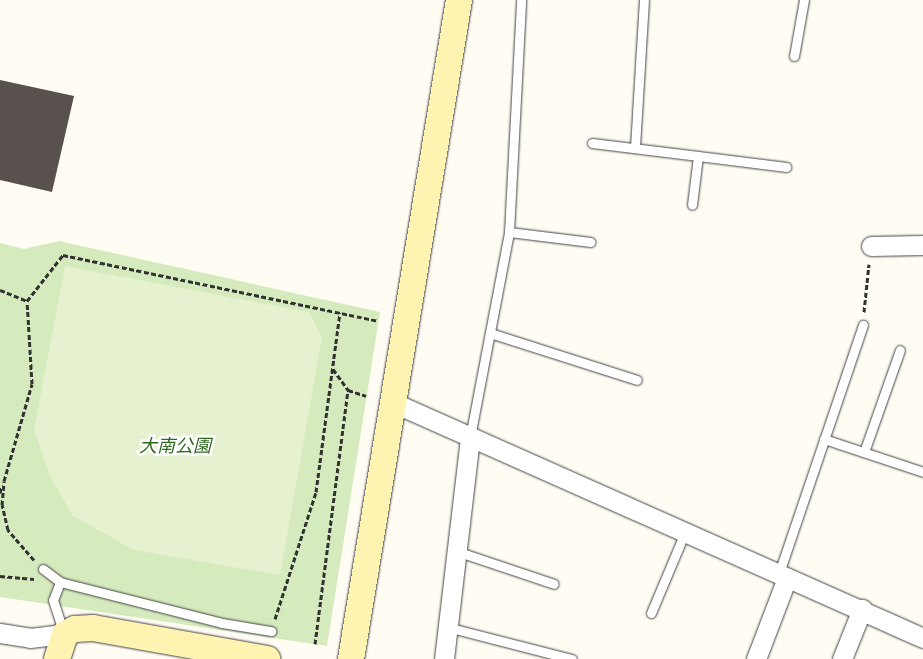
<!DOCTYPE html>
<html>
<head>
<meta charset="utf-8">
<style>
	body { margin:0 }
	#map { position:relative; width:923px; height:659px; overflow:hidden; background:#fffcf4; font-family:Lora,"Noto Sans JP",serif }
	div>[style] { position:absolute }
	.green>* { inset:0; background:#d5eabd }
	.pitch>* { inset:0; background:#e6f1cf }
	.building>* { inset:0; background:#59514d }
	.path>* { height:3px; margin-top:-1.5px; transform-origin:0; background:repeating-linear-gradient(90deg,#323232 0 5px,transparent 0 7.5px) }
	.roads { filter:drop-shadow(0 0 1px #434343) drop-shadow(0 0 1px #434343) }
	.lane>* { height:9px; margin:-4.5px; padding:0 4.5px; transform-origin:4.5px; border-radius:4.5px; background:#fff }
	.street>* { height:19px; margin:-9.5px; padding:0 9.5px; transform-origin:9.5px; border-radius:9.5px; background:#fff }
	.secondary>* { height:26px; margin:-13px; padding:0 13px; transform-origin:13px; border-radius:13px; background:#fef3b0 }
	span { translate:-50% -50%; white-space:nowrap; text-align:center; line-height:1.15; -webkit-text-stroke:5px #fff; paint-order:stroke }
	.park-label { font-size:18px; color:#316920; font-style:italic }
</style>
</head>
<body>
<div id="map">
	<div class="green">
		<div style="clip-path:polygon(59px 241px,380px 312px,327px 646px,0 597px,0 243px,24px 249px)"></div>
	</div>
	<div class="pitch">
		<div style="clip-path:polygon(65px 266px,309px 312px,322px 338px,280px 575px,134px 550px,73px 516px,49px 474px,34px 430px)"></div>
	</div>
	<div class="building">
		<div style="clip-path:polygon(0 80px,74px 96px,52px 192px,0 180px)"></div>
	</div>
	<div class="path">
		<div style="left:0;top:290px;width:29px;rotate:22deg"></div>
		<div style="left:864px;top:312px;width:48px;rotate:-84.1deg"></div>
		<div style="left:333px;top:369px;width:26px;rotate:54deg"></div>
		<div style="left:348px;top:390px;width:19px;rotate:18deg"></div>
		<div style="left:0;top:493px;width:7px;rotate:-74deg"></div>
		<div style="left:34px;top:560px;width:40px;rotate:-131deg"></div>
		<div style="left:8px;top:530px;width:26px;rotate:-103deg"></div>
		<div style="left:2px;top:505px;width:24px;rotate:-85deg"></div>
		<div style="left:4px;top:481px;width:101px;rotate:-73.9deg"></div>
		<div style="left:32px;top:384px;width:83px;rotate:-93.4deg"></div>
		<div style="left:27px;top:301px;width:58px;rotate:-52deg"></div>
		<div style="left:63px;top:255px;width:322px;rotate:11.8deg"></div>
		<div style="left:0;top:576px;width:34px;rotate:5deg"></div>
		<div style="left:275px;top:619px;width:133px;rotate:-72.1deg"></div>
		<div style="left:316px;top:492px;width:181px;rotate:-82.4deg"></div>
		<div style="left:315px;top:644px;width:256px;rotate:-82.6deg"></div>
	</div>
	<div class="roads">
		<div class="lane">
			<div style="left:794px;top:56px;width:57px;rotate:-79.9deg"></div>
			<div style="left:592px;top:143px;width:107px;rotate:7deg"></div>
			<div style="left:698px;top:156px;width:49px;rotate:97deg"></div>
			<div style="left:635px;top:147px;width:147px;rotate:-86.5deg"></div>
			<div style="left:698px;top:156px;width:89px;rotate:7.1deg"></div>
			<div style="left:509px;top:232px;width:232px;rotate:-87deg"></div>
			<div style="left:490px;top:333px;width:154px;rotate:17.7deg"></div>
			<div style="left:470px;top:437px;width:209px;rotate:-79.2deg"></div>
			<div style="left:509px;top:232px;width:82px;rotate:7deg"></div>
			<div style="left:824px;top:439px;width:104px;rotate:18.4deg"></div>
			<div style="left:864px;top:452px;width:108px;rotate:-70.6deg"></div>
			<div style="left:456px;top:551px;width:103px;rotate:18.6deg"></div>
			<div style="left:43px;top:569px;width:21px;rotate:37deg"></div>
			<div style="left:60px;top:582px;width:167px;rotate:14.2deg"></div>
			<div style="left:222px;top:623px;width:50px;rotate:9.3deg"></div>
			<div style="left:779px;top:573px;width:262px;rotate:-71.3deg"></div>
			<div style="left:60px;top:582px;width:19px;rotate:111deg"></div>
			<div style="left:53px;top:600px;width:33px;rotate:72deg"></div>
			<div style="left:651px;top:613px;width:88px;rotate:-67.2deg"></div>
			<div style="left:447px;top:627px;width:129px;rotate:14.4deg"></div>
		</div>
		<div class="street">
			<div style="left:871px;top:246px;width:52px;rotate:-1.1deg"></div>
			<div style="left:392px;top:402px;width:581px;rotate:23.96deg"></div>
			<div style="left:0;top:633px;width:30px;rotate:9deg"></div>
			<div style="left:30px;top:638px;width:35px;rotate:-7deg"></div>
			<div style="left:444px;top:659px;width:224px;rotate:-83.3deg"></div>
			<div style="left:756px;top:659px;width:87px;rotate:-69.1deg"></div>
			<div style="left:842px;top:659px;width:54px;rotate:-68.2deg"></div>
		</div>
		<div class="secondary">
			<div style="left:57px;top:659px;width:26px;rotate:-72deg"></div>
			<div style="left:65px;top:634px;width:11px;rotate:-27deg"></div>
			<div style="left:75px;top:629px;width:18px;rotate:-3deg"></div>
			<div style="left:93px;top:628px;width:177px;rotate:10.1deg"></div>
			<div style="left:351px;top:659px;width:668px;rotate:-80.69deg"></div>
		</div>
	</div>
	<div class="park-label">
		<span style="left:175px;top:446px">大南公園</span>
	</div>
</div>
</body>
</html>
